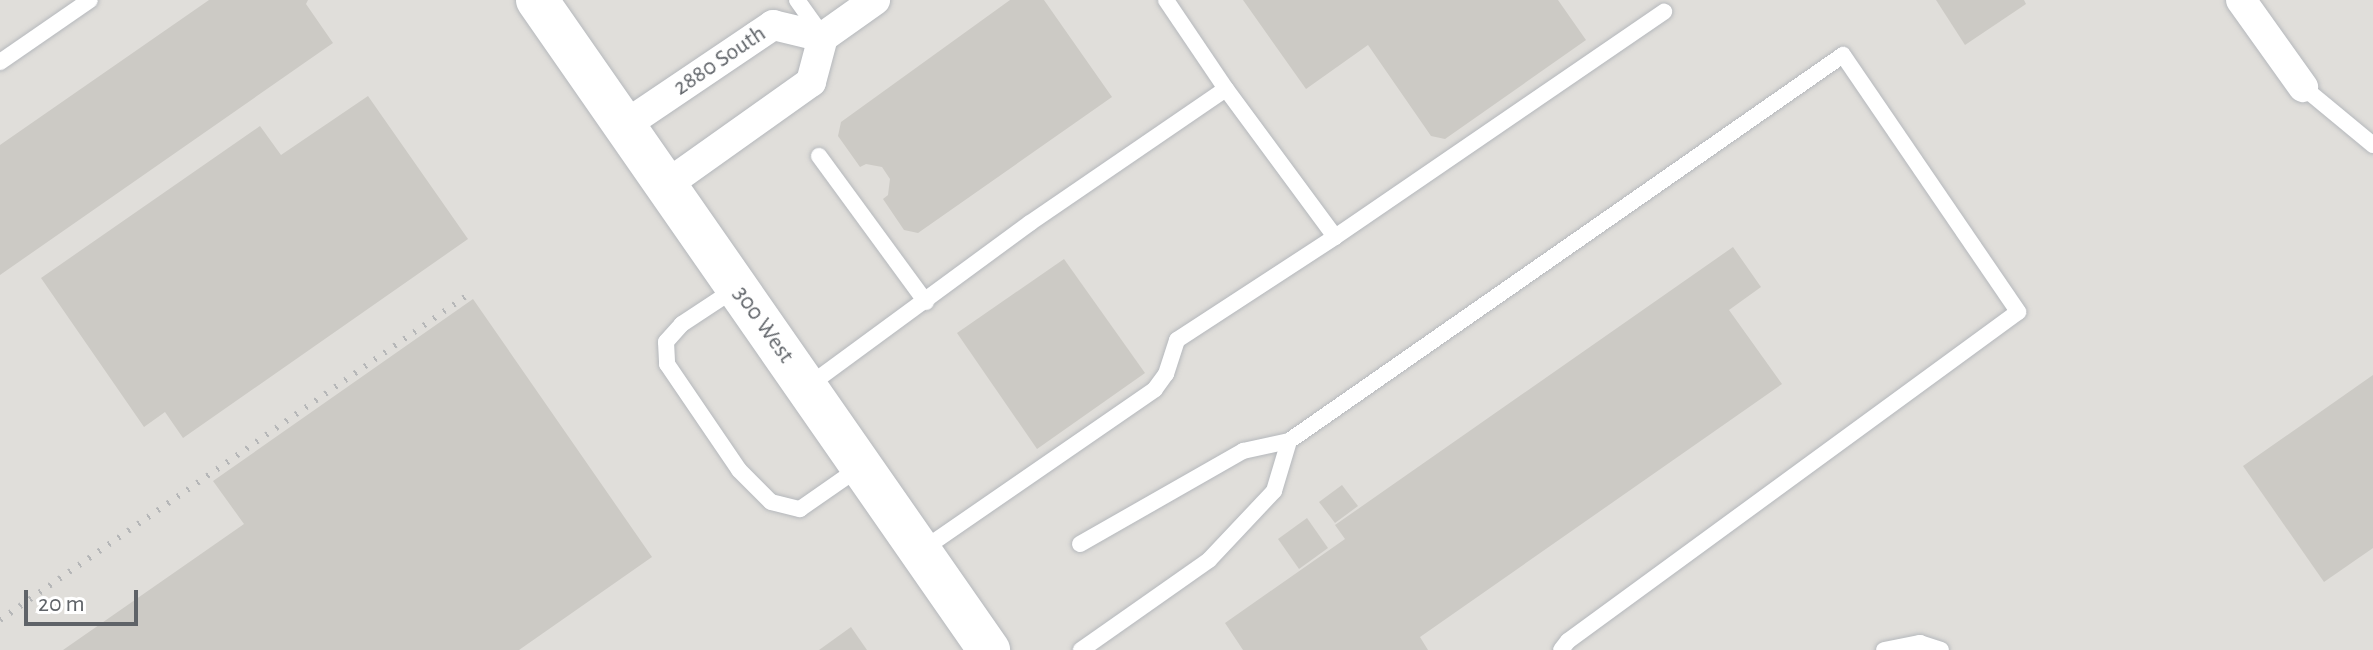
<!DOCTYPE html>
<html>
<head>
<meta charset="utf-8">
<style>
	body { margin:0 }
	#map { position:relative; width:2373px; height:650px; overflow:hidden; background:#f1efe8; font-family:"Alegreya Sans",sans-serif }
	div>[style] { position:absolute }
	.industrial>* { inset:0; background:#e0deda }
	.building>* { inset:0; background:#cccac5 }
	.roads { filter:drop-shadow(0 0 2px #b5b8bc) drop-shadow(0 0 2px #b5b8bc) }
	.lane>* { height:16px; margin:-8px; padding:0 8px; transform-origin:8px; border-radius:8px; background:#fff }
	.street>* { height:30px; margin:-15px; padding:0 15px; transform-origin:15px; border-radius:15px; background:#fff }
	.secondary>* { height:42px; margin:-21px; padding:0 21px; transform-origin:21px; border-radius:21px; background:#fff }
	.rail>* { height:6px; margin-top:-3px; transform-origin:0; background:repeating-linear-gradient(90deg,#b6b7b8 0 2px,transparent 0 12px) }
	span { translate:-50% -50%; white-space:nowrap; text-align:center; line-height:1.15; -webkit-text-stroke:8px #fff; paint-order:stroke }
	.street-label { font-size:24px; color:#5f6368 }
	.scale { position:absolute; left:24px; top:590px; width:114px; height:36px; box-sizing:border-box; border:4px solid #5f6368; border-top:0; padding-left:10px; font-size:24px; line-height:28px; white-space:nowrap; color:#5f6368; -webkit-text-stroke:6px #fff; paint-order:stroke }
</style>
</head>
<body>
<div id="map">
	<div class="industrial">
		<div style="clip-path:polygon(0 0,2373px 0,2373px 650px,0 650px)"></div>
	</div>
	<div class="building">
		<div style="clip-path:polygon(209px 0,308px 0,306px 4px,333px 43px,0 275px,0 145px)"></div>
		<div style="clip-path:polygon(1010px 0,1044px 0,1112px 97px,918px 233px,904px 230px,883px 199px,888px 195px,890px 179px,882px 167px,866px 164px,860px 167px,838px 136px,841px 122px)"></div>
		<div style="clip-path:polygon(1243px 0,1558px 0,1586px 40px,1445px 139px,1431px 136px,1368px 45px,1306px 89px)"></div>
		<div style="clip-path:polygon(1936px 0,2024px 0,2026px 4px,1965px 45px)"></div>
		<div style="clip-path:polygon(368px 96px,468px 239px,183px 438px,165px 412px,144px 427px,41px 278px,260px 126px,281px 155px)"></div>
		<div style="clip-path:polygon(1733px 247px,1761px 287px,1729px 310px,1782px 384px,1420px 637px,1428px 650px,1243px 650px,1225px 623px,1345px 539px,1335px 525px)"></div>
		<div style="clip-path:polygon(1064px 259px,1145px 373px,1037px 449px,957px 333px)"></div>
		<div style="clip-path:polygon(473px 299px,652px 557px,519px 650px,63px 650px,244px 524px,213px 481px)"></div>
		<div style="clip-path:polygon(2373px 375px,2373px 548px,2324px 582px,2243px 466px)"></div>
		<div style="clip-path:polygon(1342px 485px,1358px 506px,1335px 523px,1319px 502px)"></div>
		<div style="clip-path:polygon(1307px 518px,1328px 548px,1299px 569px,1278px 539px)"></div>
		<div style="clip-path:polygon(851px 627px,867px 650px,819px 650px)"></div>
	</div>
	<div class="roads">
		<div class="lane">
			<div style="left:797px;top:0;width:43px;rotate:54.5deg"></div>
			<div style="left:0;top:62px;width:109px;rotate:-34.6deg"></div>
			<div style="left:2303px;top:87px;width:91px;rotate:39.6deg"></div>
			<div style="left:1226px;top:89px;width:184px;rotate:53.6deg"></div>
			<div style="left:1335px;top:237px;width:399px;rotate:-34.4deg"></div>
			<div style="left:819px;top:156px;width:181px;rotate:53.8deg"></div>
			<div style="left:735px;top:289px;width:64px;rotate:146.6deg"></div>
			<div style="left:682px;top:324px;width:24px;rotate:132deg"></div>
			<div style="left:666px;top:342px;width:22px;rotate:87deg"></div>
			<div style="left:667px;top:364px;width:128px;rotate:55.8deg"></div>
			<div style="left:739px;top:470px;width:45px;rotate:45deg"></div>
			<div style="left:771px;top:502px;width:30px;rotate:14deg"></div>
			<div style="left:800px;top:509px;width:72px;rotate:-34.8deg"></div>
			<div style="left:808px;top:386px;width:275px;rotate:-36.3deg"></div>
			<div style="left:1030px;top:223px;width:237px;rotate:-34.4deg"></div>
			<div style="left:1226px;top:89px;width:107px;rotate:-124deg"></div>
			<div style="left:1080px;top:544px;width:188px;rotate:-29.7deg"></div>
			<div style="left:1243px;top:451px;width:47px;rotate:-12.3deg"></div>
			<div style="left:922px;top:550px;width:283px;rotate:-34.6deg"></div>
			<div style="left:1155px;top:389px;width:19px;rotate:-54deg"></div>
			<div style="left:1166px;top:374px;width:36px;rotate:-72deg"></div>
			<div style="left:1177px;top:340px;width:189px;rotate:-33.1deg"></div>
			<div style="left:1081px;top:650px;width:156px;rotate:-35.1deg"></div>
			<div style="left:1209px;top:560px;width:95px;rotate:-46.7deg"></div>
			<div style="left:1274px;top:491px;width:52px;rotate:-73.3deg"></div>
			<div style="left:1289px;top:441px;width:675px;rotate:-34.87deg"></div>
			<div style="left:1843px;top:55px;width:311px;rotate:55.7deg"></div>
			<div style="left:2018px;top:312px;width:557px;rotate:143.83deg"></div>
			<div style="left:1568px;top:641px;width:11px;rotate:128deg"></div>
			<div style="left:1884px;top:650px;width:37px;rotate:-11deg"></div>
			<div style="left:1920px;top:643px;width:22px;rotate:18deg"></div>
		</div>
		<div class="street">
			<div style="left:2241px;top:0;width:107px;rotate:54.5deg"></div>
			<div style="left:625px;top:125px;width:179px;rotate:-34deg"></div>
			<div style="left:773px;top:25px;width:51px;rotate:13.5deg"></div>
			<div style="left:666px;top:185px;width:178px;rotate:-35.4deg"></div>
			<div style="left:811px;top:82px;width:47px;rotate:-75.1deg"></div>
			<div style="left:823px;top:37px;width:64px;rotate:-35.4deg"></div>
		</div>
		<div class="secondary">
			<div style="left:537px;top:0;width:792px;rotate:55.19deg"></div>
		</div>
	</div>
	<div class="rail">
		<div style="left:0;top:620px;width:571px;rotate:-34.8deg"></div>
	</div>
	<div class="street-label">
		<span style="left:720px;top:61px;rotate:-34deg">2880 South</span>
		<span style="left:763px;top:325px;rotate:55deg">300 West</span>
	</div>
	<div class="scale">20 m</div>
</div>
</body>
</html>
